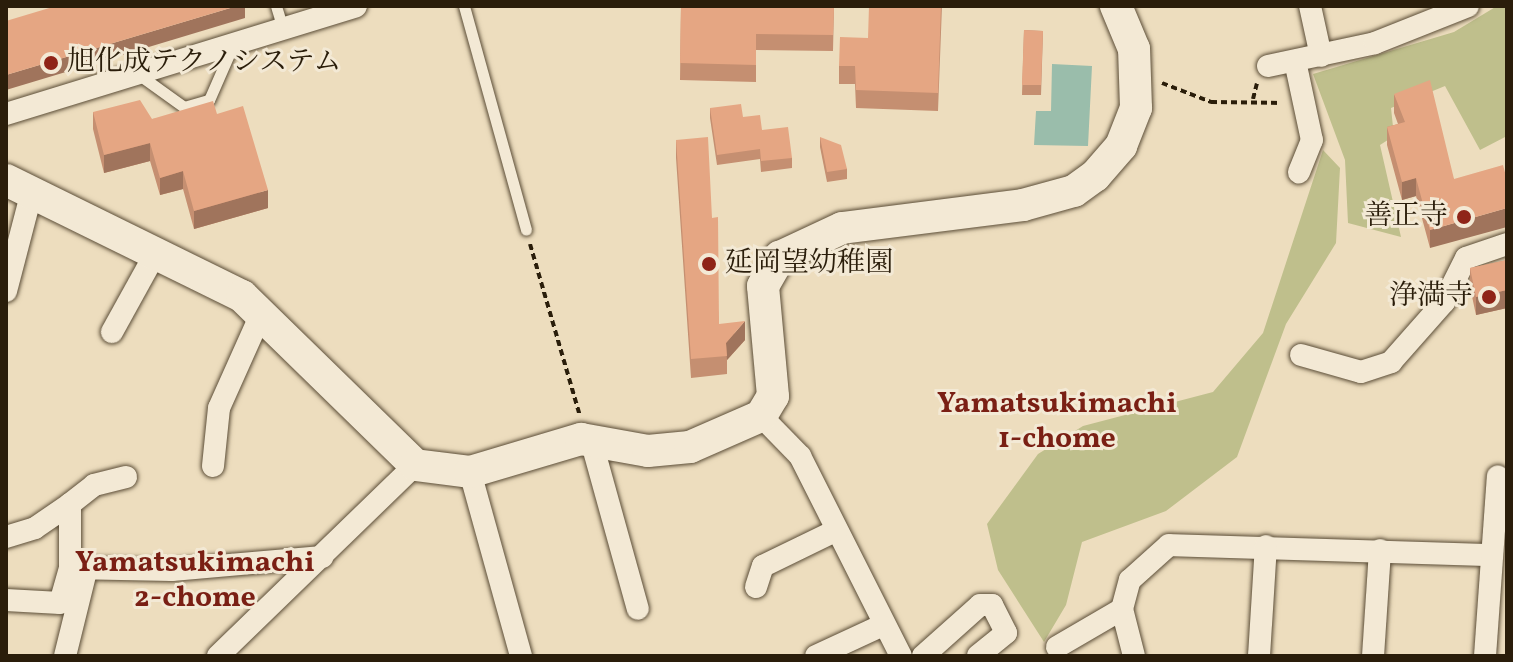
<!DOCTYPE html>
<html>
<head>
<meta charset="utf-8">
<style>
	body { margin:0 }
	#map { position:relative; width:1513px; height:662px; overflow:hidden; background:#edddbe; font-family:Vollkorn,"Noto Serif JP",serif }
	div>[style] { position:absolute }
	.green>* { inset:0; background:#bfbf8c }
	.water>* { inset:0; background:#9abdab }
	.path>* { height:4px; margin-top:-2px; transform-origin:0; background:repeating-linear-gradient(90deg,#2a1d0a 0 6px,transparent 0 10px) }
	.roads { filter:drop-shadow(0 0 2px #5b4d37) drop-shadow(0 0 2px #5b4d37) }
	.lane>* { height:11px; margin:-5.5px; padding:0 5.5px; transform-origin:5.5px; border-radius:5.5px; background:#f3e9d5 }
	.street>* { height:22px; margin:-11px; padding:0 11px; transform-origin:11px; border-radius:11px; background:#f3e9d5 }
	.secondary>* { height:32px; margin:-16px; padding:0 16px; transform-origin:16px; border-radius:16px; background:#f3e9d5 }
	.wall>* { inset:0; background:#c58f71 }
	.shaded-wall>* { inset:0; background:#a0745c }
	.building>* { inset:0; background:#e5a683 }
	.dots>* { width:22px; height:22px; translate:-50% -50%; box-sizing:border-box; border:4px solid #f3e9d5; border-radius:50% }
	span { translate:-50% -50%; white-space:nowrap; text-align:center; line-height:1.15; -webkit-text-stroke:6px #f3e9d5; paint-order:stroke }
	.poi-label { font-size:28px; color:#2a1d0a }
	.left { translate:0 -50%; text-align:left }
	.right { translate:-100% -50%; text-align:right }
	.neighbourhood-label { font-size:30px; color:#7a1f14; font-weight:700 }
	.frame { position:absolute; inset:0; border:8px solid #2a1d0a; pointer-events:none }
</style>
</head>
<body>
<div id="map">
	<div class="green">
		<div style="clip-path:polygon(1497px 6px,1507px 6px,1507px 136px,1480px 150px,1445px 86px,1391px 108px,1394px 136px,1380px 145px,1401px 237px,1348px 223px,1345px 160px,1313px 74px,1454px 32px)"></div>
		<div style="clip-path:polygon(1323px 150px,1340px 168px,1336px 243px,1286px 324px,1237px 457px,1166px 511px,1082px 542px,1066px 605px,1044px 642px,998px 570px,987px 524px,1038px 454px,1083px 426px,1213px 392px,1263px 333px)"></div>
	</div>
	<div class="water">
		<div style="clip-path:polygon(1052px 64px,1092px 66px,1088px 146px,1034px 145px,1036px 111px,1051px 111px)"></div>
	</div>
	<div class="path">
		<div style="left:1162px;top:83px;width:53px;rotate:21.2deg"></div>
		<div style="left:1211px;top:102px;width:70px;rotate:0.8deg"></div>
		<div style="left:1253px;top:99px;width:16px;rotate:-76deg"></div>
		<div style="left:530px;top:244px;width:179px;rotate:73.8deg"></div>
	</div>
	<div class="roads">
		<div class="lane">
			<div style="left:276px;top:6px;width:24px;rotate:73deg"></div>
			<div style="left:464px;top:6px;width:232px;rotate:74.5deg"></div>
			<div style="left:138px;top:74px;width:57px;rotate:35.7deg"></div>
			<div style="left:184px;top:107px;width:26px;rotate:-16deg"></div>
			<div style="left:209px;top:100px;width:60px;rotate:-66.4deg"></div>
		</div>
		<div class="street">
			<div style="left:1310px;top:6px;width:51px;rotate:77.6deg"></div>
			<div style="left:1295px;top:61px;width:81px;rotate:77.9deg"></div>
			<div style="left:1312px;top:140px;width:35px;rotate:112deg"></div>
			<div style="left:1268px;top:66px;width:109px;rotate:-12.1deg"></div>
			<div style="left:1375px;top:43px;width:100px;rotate:-21.7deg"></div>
			<div style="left:6px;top:114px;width:366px;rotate:-17.1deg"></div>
			<div style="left:6px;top:291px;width:99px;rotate:-75.4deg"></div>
			<div style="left:112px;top:332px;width:89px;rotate:-61.1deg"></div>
			<div style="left:1301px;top:355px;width:62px;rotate:15.8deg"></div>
			<div style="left:1361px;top:372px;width:32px;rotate:-18deg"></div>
			<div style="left:1391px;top:362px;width:80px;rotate:-48.5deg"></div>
			<div style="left:1444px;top:302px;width:49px;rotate:-63.4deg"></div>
			<div style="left:1466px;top:258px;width:43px;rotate:-18.9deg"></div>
			<div style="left:761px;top:416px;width:56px;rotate:45.7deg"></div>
			<div style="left:800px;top:456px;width:224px;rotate:63.2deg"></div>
			<div style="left:591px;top:440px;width:175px;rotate:74.5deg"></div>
			<div style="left:213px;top:466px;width:58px;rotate:-84.1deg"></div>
			<div style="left:219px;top:408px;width:103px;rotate:-65.9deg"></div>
			<div style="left:470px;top:472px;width:191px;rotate:74.5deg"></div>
			<div style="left:70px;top:504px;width:31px;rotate:-38deg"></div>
			<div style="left:94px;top:485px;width:33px;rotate:-14deg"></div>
			<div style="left:6px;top:537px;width:30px;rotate:-17deg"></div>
			<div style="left:35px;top:528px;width:42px;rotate:-34.4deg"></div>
			<div style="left:70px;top:504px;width:64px;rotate:90deg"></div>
			<div style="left:70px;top:568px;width:102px;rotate:1.1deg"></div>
			<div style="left:172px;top:570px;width:151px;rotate:-5deg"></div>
			<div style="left:756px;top:587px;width:22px;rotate:-72deg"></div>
			<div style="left:763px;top:566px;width:82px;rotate:-25.9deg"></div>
			<div style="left:6px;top:600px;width:54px;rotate:3.2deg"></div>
			<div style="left:60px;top:603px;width:36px;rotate:-74deg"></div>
			<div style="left:1057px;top:647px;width:75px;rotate:-30.3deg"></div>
			<div style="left:65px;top:656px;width:92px;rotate:-76.1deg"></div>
			<div style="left:218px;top:656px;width:274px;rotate:-44.1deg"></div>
			<div style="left:816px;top:656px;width:72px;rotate:-24.8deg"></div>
			<div style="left:923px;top:656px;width:76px;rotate:-41.8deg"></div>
			<div style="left:980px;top:605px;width:12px"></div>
			<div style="left:992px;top:605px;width:31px;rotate:63deg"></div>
			<div style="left:1006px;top:633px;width:36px;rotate:141deg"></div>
			<div style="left:1134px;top:656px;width:49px;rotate:-104.3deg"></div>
			<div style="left:1122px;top:609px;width:30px;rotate:-75deg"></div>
			<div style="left:1130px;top:580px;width:52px;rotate:-41.9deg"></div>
			<div style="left:1169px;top:545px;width:322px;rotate:1.8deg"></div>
			<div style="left:1259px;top:656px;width:110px;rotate:-86.4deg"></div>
			<div style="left:1373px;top:656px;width:106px;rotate:-86.2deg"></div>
			<div style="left:1485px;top:656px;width:180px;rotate:-85.9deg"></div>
		</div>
		<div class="secondary">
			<div style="left:6px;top:180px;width:263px;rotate:26.2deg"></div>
			<div style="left:242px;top:296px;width:242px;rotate:44.3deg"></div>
			<div style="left:415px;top:465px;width:55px;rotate:7.3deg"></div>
			<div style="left:470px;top:472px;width:116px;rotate:-16.6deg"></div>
			<div style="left:581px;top:439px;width:68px;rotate:10.2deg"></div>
			<div style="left:648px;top:451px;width:42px;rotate:-5.4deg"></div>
			<div style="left:690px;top:447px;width:77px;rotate:-23.6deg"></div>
			<div style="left:761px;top:416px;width:23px;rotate:-59deg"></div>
			<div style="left:773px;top:396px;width:110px;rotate:-95.2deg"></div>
			<div style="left:763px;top:286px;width:34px;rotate:-60deg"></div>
			<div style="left:780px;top:257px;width:68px;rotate:-25.1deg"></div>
			<div style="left:842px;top:228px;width:182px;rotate:-7.2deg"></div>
			<div style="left:1023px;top:205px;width:53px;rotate:-15.4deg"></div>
			<div style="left:1074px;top:191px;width:26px;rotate:-36deg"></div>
			<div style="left:1095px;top:176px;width:40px;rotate:-49deg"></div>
			<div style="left:1121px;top:146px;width:41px;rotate:-68.5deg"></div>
			<div style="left:1136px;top:108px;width:59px;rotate:-91.9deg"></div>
			<div style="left:1134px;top:49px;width:47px;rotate:-112.7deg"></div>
		</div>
	</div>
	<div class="wall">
		<div style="clip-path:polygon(681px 6px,834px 6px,833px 51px,756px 50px,756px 82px,680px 80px)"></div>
		<div style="clip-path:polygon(942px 6px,938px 111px,856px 108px,855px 84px,839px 84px,839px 66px,868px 38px)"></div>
		<div style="clip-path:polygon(1024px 30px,1043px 31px,1041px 95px,1022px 95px)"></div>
		<div style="clip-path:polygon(1394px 94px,1454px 179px,1430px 248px,1416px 196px,1402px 200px,1387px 145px,1387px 127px,1398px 124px,1394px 113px)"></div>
		<div style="clip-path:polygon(710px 108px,743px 117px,762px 130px,792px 158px,792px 168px,761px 172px,760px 159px,717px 165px,710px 118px)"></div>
		<div style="clip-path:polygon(93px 112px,152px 119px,217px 114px,268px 208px,194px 229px,183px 189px,160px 195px,150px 161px,104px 173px,93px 129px)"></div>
		<div style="clip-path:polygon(820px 137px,847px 169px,847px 179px,827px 182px,820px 147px)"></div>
		<div style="clip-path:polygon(676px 140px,712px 218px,719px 324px,745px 340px,727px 360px,727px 374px,691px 378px,676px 158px)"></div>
		<div style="clip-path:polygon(1507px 260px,1507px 308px,1476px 315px,1470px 287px,1470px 268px)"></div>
	</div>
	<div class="shaded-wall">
		<div style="clip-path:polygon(237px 6px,245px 6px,245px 18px,6px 90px,6px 75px)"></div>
		<div style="clip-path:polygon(150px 143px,150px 161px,104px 173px,104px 155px)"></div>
		<div style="clip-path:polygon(183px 171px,183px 189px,160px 195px,160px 178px)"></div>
		<div style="clip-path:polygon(1416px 178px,1416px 196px,1402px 200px,1402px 182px)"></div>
		<div style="clip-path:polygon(268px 190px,268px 208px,194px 229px,194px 211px)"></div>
		<div style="clip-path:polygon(1507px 208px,1507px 227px,1430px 248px,1430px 230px)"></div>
		<div style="clip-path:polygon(1507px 290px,1507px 308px,1476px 315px,1476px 297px)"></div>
		<div style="clip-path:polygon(745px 321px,745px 340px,727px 360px,726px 343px)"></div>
	</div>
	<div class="building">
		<div style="clip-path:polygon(56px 6px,237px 6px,6px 75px,6px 21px)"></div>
		<div style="clip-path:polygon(681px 6px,834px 6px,833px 35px,756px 34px,756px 65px,680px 63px)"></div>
		<div style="clip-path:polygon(869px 6px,941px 6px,938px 93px,856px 90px,855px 66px,839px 66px,840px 37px,868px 38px)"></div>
		<div style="clip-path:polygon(1024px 30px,1043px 31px,1041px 85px,1022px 85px)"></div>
		<div style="clip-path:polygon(1430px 80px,1454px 179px,1503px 165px,1507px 180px,1507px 208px,1430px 230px,1416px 178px,1402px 182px,1387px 127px,1405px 122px,1394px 94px)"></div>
		<div style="clip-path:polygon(140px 100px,152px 119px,213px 101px,217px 114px,243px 106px,268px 190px,194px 211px,183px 171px,160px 178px,150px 143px,104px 155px,93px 112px)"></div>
		<div style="clip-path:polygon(741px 104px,743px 117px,760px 115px,762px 130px,788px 127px,792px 158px,761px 161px,760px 149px,717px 155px,710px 108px)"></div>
		<div style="clip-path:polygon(708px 137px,712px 218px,718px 217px,719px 324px,745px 321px,726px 343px,727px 356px,691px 359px,676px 140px)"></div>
		<div style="clip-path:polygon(820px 137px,841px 145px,847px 169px,827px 172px)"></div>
		<div style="clip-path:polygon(1507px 260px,1507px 290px,1476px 297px,1470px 268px)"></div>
	</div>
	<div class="dots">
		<div style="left:51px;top:63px;background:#8f2418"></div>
		<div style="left:1464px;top:217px;background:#8f2418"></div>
		<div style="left:709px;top:264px;background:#8f2418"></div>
		<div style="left:1489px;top:297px;background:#8f2418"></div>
	</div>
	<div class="poi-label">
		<span class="left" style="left:67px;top:63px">旭化成テクノシステム</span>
		<span class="right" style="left:1448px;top:217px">善正寺</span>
		<span class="left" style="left:725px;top:264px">延岡望幼稚園</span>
		<span class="right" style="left:1473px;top:297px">浄満寺</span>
	</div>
	<div class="neighbourhood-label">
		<span style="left:1057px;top:421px">Yamatsukimachi<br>1-chome</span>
		<span style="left:195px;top:580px">Yamatsukimachi<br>2-chome</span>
	</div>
	<div class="frame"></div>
</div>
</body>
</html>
